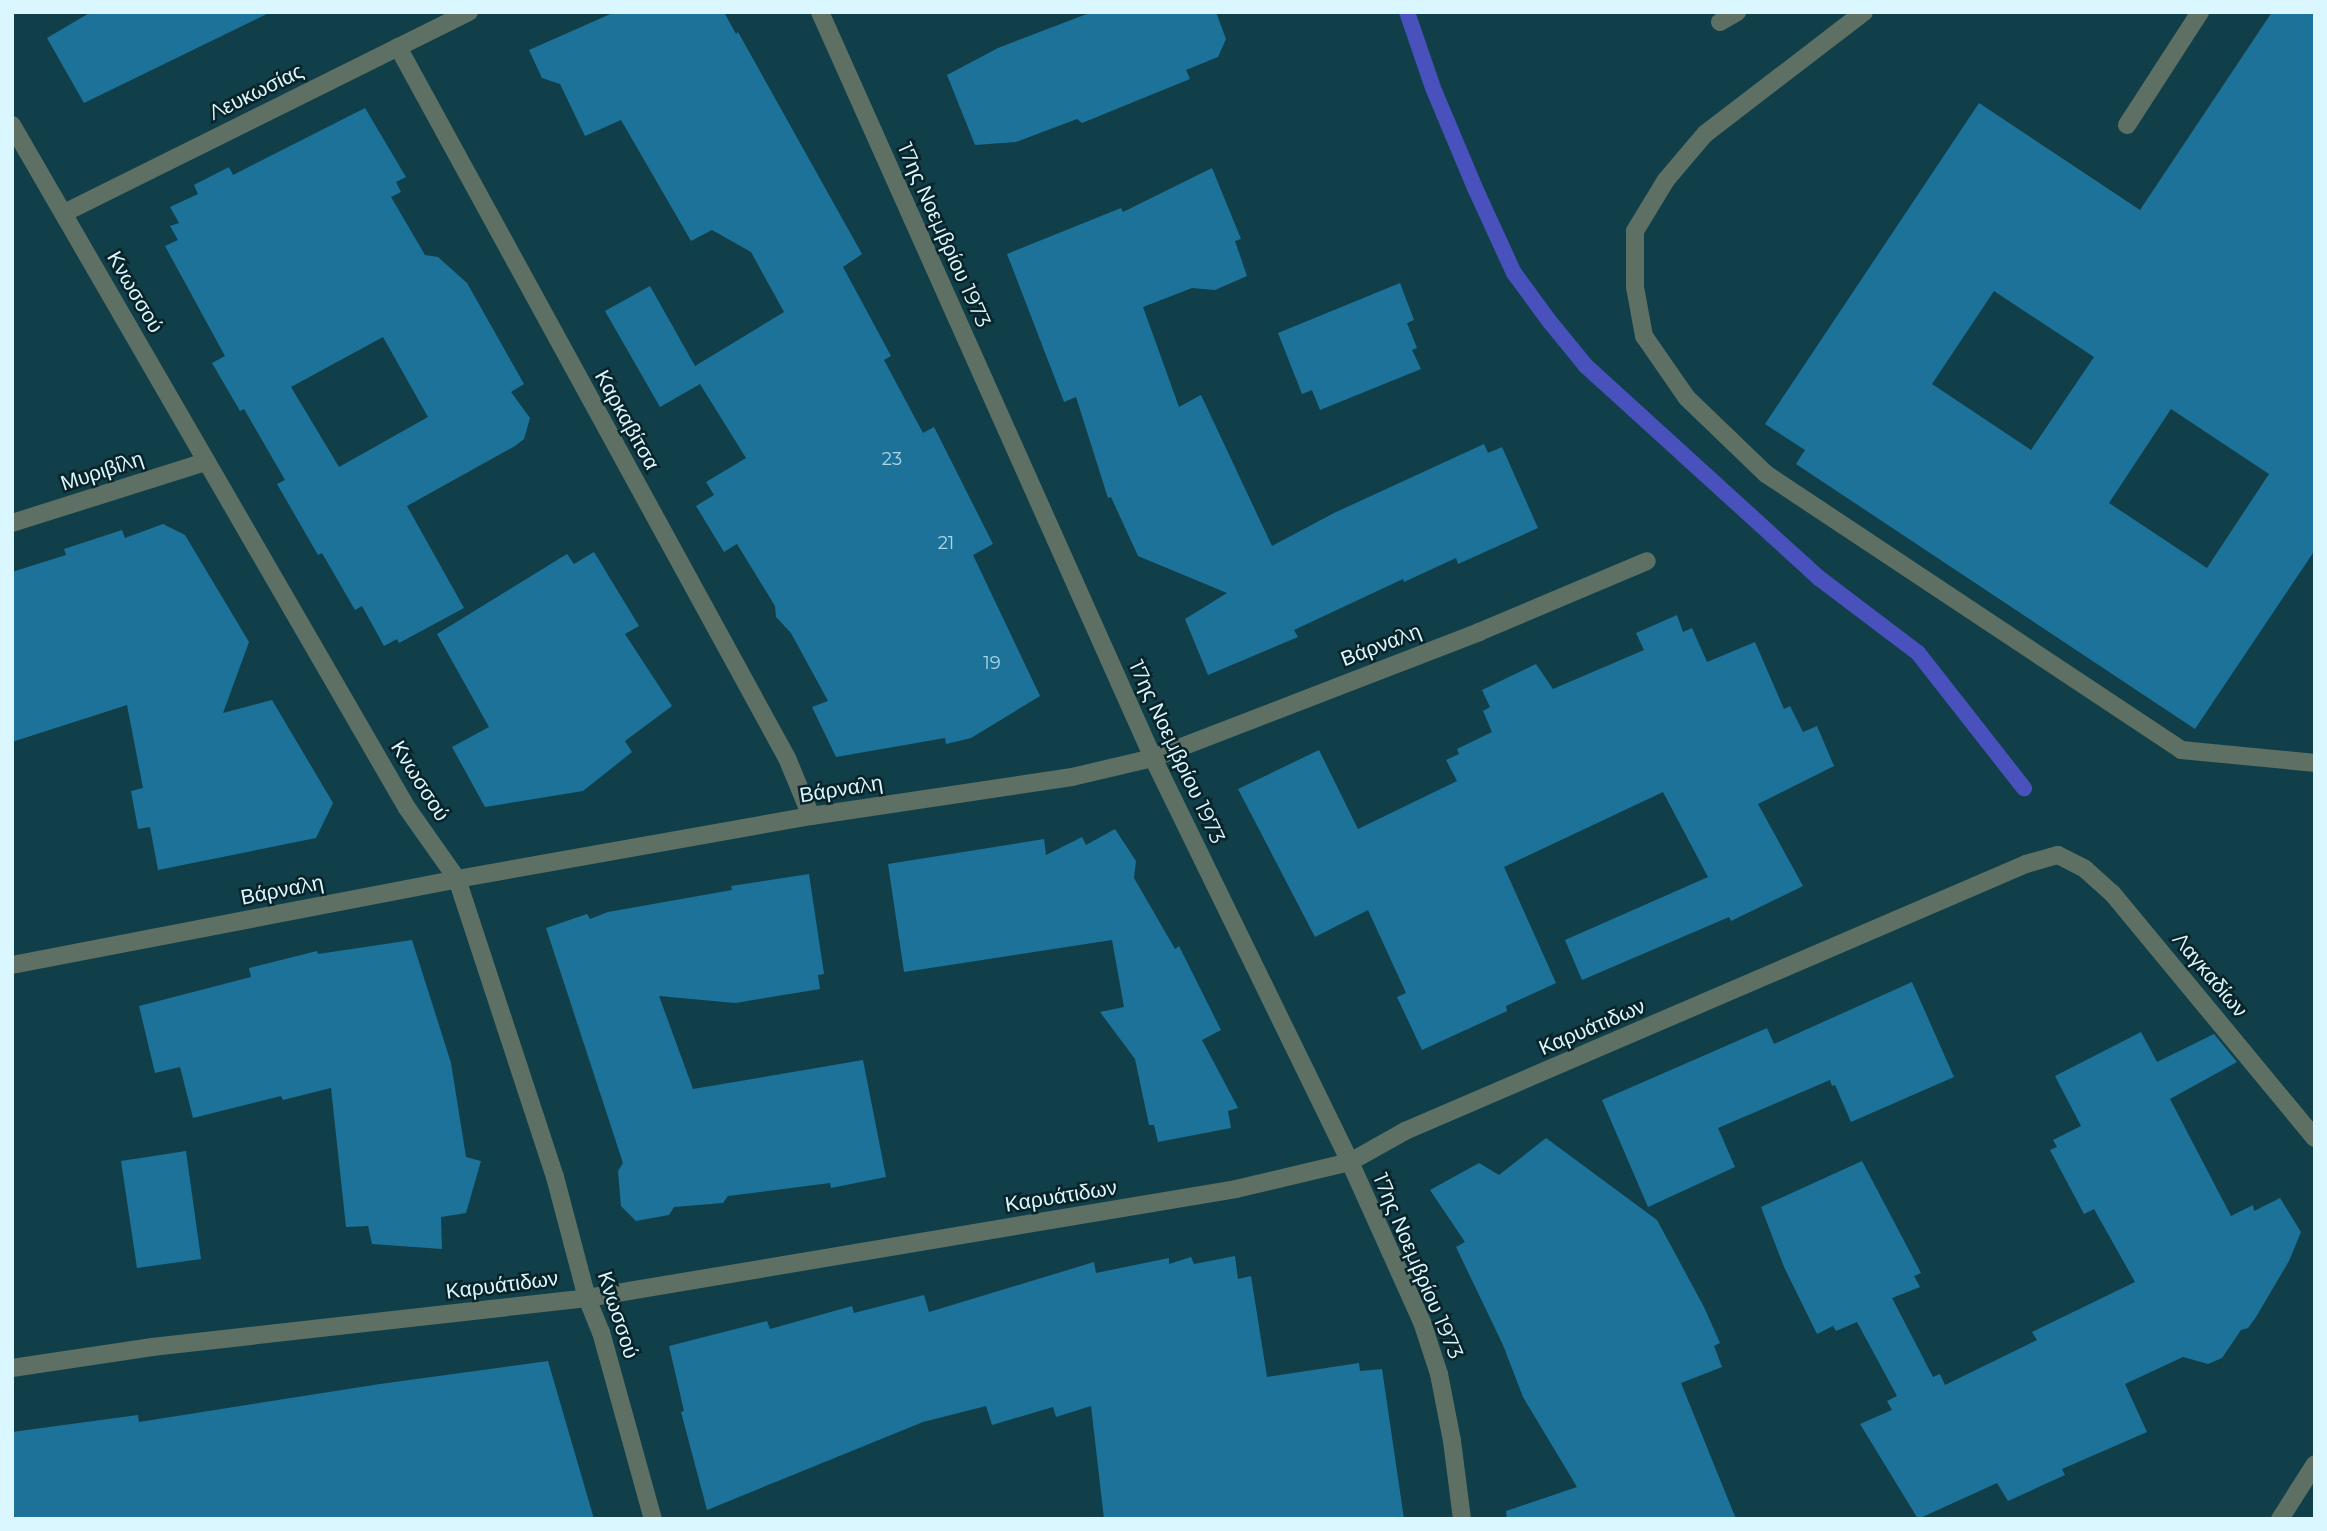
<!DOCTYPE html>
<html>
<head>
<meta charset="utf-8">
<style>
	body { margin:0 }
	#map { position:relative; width:2327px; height:1531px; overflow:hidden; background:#103f49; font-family:Montserrat,sans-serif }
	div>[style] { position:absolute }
	.stream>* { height:16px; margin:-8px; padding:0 8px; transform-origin:8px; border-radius:8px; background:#4851bc }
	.building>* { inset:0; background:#1d729a }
	.service>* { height:18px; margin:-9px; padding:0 9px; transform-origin:9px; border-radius:9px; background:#5d7063 }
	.minor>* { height:18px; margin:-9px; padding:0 9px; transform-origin:9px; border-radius:9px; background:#5d7063 }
	.tertiary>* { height:18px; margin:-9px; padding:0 9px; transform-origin:9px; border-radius:9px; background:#5d7063 }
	span { translate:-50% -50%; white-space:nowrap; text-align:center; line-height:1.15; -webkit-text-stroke:5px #0a2329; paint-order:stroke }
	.number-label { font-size:18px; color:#abd6e6 }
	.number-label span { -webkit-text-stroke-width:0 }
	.street-label { font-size:21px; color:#daf7ff }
	.frame { position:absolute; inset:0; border:14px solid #daf7ff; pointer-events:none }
</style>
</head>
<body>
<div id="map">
	<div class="stream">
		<div style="left:1407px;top:12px;width:80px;rotate:71.1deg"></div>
		<div style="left:1433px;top:88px;width:108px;rotate:67.2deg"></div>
		<div style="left:1475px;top:188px;width:94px;rotate:65.4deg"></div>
		<div style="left:1514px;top:273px;width:61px;rotate:53.7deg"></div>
		<div style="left:1550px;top:322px;width:57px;rotate:50.7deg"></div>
		<div style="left:1586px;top:366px;width:315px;rotate:42.3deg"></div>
		<div style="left:1819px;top:578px;width:124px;rotate:37.1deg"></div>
		<div style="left:1918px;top:653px;width:172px;rotate:51.9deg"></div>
	</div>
	<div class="building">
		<div style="clip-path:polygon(91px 12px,271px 12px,84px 103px,47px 38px)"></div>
		<div style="clip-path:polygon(615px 12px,724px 12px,736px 34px,738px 32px,862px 254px,843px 267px,891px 356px,884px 360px,923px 433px,934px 427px,993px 544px,973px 555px,1040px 696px,971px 738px,946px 744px,945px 738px,836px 757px,812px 707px,828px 701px,791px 633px,776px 617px,775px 606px,737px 544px,724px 552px,696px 506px,714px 495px,706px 482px,746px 458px,700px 384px,660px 407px,605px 311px,650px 286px,695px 366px,784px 312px,751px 252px,712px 230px,691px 241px,621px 120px,585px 136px,560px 84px,542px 78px,529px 50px)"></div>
		<div style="clip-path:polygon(1092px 12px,1216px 12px,1226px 39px,1218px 57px,1186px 70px,1190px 79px,1082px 123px,1077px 119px,1016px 142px,975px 145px,947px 75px,998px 48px)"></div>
		<div style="clip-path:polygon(evenodd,2272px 12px,2315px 12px,2315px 550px,2195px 729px,1796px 464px,1805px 450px,1765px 424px,1979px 103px,2140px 210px,2272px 12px,1994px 291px,2094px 357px,2031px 450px,1932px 384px,1994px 291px,2272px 12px,2171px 409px,2269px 474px,2207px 568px,2109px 503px,2171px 409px)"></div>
		<div style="clip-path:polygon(evenodd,365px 108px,406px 177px,396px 182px,401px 192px,391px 197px,425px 255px,438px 257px,467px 283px,524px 384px,511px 392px,530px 418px,524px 439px,515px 446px,407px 506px,464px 608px,399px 643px,397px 639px,384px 646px,362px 606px,355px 610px,322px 553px,318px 555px,277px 484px,285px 480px,244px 409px,240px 411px,212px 363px,225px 356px,165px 246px,178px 240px,170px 226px,179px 223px,170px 207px,198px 194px,194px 185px,229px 167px,233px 175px,365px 108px,383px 337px,428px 417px,339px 467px,291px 387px,383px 337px)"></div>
		<div style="clip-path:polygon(1212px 168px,1241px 239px,1235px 241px,1247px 276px,1215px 290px,1192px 288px,1143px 307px,1179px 407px,1201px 395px,1272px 546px,1334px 513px,1484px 444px,1488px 453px,1502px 447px,1538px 528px,1458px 564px,1456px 558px,1404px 582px,1403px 579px,1294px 630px,1298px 637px,1208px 675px,1185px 619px,1227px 593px,1138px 556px,1111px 497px,1108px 498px,1076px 397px,1064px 402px,1007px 254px,1121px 208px,1123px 212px)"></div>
		<div style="clip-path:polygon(1400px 283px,1414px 320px,1407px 323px,1417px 348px,1412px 350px,1421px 369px,1320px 410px,1312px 390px,1302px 394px,1278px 333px)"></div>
		<div style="clip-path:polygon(163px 524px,185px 535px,249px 642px,223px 713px,272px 700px,333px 803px,316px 838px,158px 870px,150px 827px,138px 829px,131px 791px,143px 788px,127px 705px,12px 742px,12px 572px,66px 555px,64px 549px,122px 530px,125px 538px)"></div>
		<div style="clip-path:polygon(594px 552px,639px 626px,625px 634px,672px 706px,625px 741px,632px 752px,583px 791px,485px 807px,452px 747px,489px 727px,437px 634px,567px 554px,574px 564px)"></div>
		<div style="clip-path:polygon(1677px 615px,1683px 632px,1692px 628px,1707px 662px,1755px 642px,1784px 709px,1790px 706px,1803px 732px,1817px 726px,1834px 766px,1758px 804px,1803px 886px,1731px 921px,1729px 917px,1582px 980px,1565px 940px,1708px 877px,1663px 792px,1504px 867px,1556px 983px,1506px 1006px,1507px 1011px,1422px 1050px,1397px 997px,1406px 993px,1368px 910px,1315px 937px,1238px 789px,1319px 750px,1358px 829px,1457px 781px,1446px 760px,1459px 754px,1457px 749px,1492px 732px,1483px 711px,1490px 707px,1482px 690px,1536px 664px,1553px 689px,1644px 650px,1636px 633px)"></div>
		<div style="clip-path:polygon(1115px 829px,1136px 861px,1134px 878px,1175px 949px,1179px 946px,1221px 1030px,1202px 1040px,1238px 1108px,1228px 1111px,1231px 1128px,1158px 1142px,1154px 1125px,1149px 1125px,1135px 1059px,1100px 1012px,1124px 1007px,1112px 940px,904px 972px,888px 864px,1044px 839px,1046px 855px,1082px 837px,1086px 845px)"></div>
		<div style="clip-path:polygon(809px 874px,824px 974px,818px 975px,820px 989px,735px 1003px,659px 996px,693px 1089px,863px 1060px,886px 1177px,831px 1188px,830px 1183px,728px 1196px,723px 1203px,674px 1207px,669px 1215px,636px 1221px,621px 1206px,618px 1171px,623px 1163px,546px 928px,587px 914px,590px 919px,608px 912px,732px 890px,731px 886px)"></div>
		<div style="clip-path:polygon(412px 940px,451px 1063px,466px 1157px,481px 1161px,466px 1213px,441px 1217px,442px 1249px,372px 1244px,368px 1226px,346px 1227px,331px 1088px,283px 1100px,281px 1096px,193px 1118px,180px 1067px,155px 1073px,139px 1006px,251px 977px,249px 968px,317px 951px,318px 954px)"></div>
		<div style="clip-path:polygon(1912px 982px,1954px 1077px,1851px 1122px,1835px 1085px,1832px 1086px,1830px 1080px,1718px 1128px,1735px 1167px,1648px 1207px,1602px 1100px,1767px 1028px,1774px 1044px)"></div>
		<div style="clip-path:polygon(2141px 1032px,2157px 1062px,2214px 1034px,2237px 1062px,2170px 1099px,2231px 1216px,2253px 1205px,2254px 1211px,2280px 1198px,2301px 1232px,2289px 1261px,2256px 1317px,2248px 1328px,2241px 1330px,2222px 1358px,2208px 1364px,2183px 1357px,2125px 1384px,2147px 1432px,2062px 1469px,2065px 1475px,2008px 1501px,1997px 1483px,1918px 1519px,1860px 1424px,1892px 1410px,1887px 1401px,1897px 1396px,1857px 1322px,1836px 1331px,1833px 1326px,1817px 1334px,1784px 1267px,1761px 1207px,1862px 1161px,1921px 1273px,1914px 1276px,1920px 1287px,1892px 1298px,1933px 1377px,1940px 1374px,1945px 1385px,2037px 1340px,2032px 1332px,2135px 1282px,2094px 1209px,2084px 1214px,2050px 1150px,2057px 1147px,2053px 1140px,2081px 1126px,2055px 1076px)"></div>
		<div style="clip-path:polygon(1546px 1138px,1657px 1220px,1704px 1307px,1720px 1343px,1714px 1346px,1722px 1367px,1681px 1383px,1736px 1519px,1507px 1519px,1506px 1511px,1577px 1487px,1523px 1397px,1503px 1345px,1456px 1247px,1465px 1242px,1430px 1190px,1479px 1163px,1499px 1175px)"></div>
		<div style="clip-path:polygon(186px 1151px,201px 1259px,137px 1268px,121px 1161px)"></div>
		<div style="clip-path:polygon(1235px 1256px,1238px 1279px,1251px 1276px,1267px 1377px,1359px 1363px,1360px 1371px,1382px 1369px,1404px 1519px,1104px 1519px,1091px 1406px,1056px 1417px,1053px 1407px,992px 1425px,986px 1406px,923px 1422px,707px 1510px,681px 1412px,684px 1411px,669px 1346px,767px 1321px,770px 1329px,852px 1306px,854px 1313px,924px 1295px,929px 1312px,1094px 1262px,1096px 1273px,1169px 1258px,1169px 1264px,1191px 1257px,1194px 1264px)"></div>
		<div style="clip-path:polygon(548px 1361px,594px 1519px,12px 1519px,12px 1432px,138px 1415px,139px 1422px,380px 1384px)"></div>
	</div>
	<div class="service">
		<div style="left:1864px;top:12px;width:200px;rotate:142.5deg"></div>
		<div style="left:1705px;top:134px;width:60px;rotate:130.3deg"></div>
		<div style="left:1666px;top:180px;width:60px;rotate:121.3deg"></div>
		<div style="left:1635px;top:231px;width:56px;rotate:90deg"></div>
		<div style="left:1635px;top:287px;width:50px;rotate:79.6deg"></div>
		<div style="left:1644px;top:336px;width:75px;rotate:55.3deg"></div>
		<div style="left:1687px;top:398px;width:110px;rotate:43.9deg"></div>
		<div style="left:1766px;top:474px;width:498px;rotate:33.6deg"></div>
		<div style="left:2181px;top:750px;width:135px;rotate:5.5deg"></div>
		<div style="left:2127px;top:125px;width:135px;rotate:-57.1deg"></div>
	</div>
	<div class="minor">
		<div style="left:820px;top:12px;width:817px;rotate:65.94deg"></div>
		<div style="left:1153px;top:758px;width:449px;rotate:64deg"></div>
		<div style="left:1350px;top:1162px;width:175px;rotate:65.8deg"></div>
		<div style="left:1422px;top:1322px;width:55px;rotate:71.9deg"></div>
		<div style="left:1439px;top:1374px;width:68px;rotate:79deg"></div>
		<div style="left:1452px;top:1441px;width:79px;rotate:82.7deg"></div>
		<div style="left:1720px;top:22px;width:20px;rotate:-30deg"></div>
		<div style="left:398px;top:47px;width:810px;rotate:61.32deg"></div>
		<div style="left:787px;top:758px;width:63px;rotate:67.5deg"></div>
		<div style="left:12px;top:125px;width:789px;rotate:59.96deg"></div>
		<div style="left:407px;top:808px;width:87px;rotate:54.8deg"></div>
		<div style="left:457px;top:879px;width:314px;rotate:71.8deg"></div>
		<div style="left:555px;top:1177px;width:125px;rotate:75.2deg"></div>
		<div style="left:587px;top:1298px;width:37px;rotate:68deg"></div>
		<div style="left:601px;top:1332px;width:194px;rotate:74.5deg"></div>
		<div style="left:64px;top:213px;width:452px;rotate:-26.4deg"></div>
		<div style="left:12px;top:523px;width:203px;rotate:-17.5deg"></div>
		<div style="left:12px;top:965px;width:453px;rotate:-10.9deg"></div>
		<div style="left:457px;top:879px;width:360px;rotate:-10.1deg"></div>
		<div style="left:811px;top:816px;width:264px;rotate:-8.5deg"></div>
		<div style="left:1072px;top:777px;width:83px;rotate:-13.2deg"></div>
		<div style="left:1153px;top:758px;width:350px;rotate:-21.1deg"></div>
		<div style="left:1479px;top:632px;width:182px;rotate:-22.9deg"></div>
		<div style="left:12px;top:1368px;width:142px;rotate:-8.5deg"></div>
		<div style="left:152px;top:1347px;width:438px;rotate:-6.4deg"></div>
		<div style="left:587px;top:1298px;width:658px;rotate:-9.53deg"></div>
		<div style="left:1236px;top:1189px;width:117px;rotate:-13.3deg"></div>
		<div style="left:1350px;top:1162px;width:63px;rotate:-29.4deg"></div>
		<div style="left:1405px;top:1131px;width:676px;rotate:-23.27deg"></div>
		<div style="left:2026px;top:864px;width:33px;rotate:-16deg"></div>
		<div style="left:2058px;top:855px;width:30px;rotate:27deg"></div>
		<div style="left:2085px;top:869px;width:36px;rotate:42deg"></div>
		<div style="left:2112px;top:893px;width:318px;rotate:50.4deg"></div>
	</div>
	<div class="tertiary">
		<div style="left:2280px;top:1519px;width:65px;rotate:-57.5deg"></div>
	</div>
	<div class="number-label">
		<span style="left:892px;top:459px">23</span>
		<span style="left:946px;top:543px">21</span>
		<span style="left:992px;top:663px">19</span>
	</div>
	<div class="street-label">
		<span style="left:256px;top:92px;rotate:-26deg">Λευκωσίας</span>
		<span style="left:944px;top:235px;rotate:66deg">17ης Νοεμβρίου 1973</span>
		<span style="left:135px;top:292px;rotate:60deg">Κνωσσού</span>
		<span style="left:627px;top:420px;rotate:61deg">Καρκαβίτσα</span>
		<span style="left:102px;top:471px;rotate:-18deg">Μυριβίλη</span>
		<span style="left:1381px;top:645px;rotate:-21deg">Βάρναλη</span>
		<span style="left:1177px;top:752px;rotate:65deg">17ης Νοεμβρίου 1973</span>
		<span style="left:420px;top:781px;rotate:58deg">Κνωσσού</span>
		<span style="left:841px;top:789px;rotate:-9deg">Βάρναλη</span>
		<span style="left:282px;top:890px;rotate:-11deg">Βάρναλη</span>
		<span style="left:2210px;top:975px;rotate:50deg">Λαγκαδίων</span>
		<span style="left:1592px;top:1027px;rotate:-23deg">Καρυάτιδων</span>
		<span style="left:1061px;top:1196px;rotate:-9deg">Καρυάτιδων</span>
		<span style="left:1418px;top:1266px;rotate:67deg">17ης Νοεμβρίου 1973</span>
		<span style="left:502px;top:1285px;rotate:-7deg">Καρυάτιδων</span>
		<span style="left:618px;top:1315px;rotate:72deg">Κνωσσού</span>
	</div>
	<div class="frame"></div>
</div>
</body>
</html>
